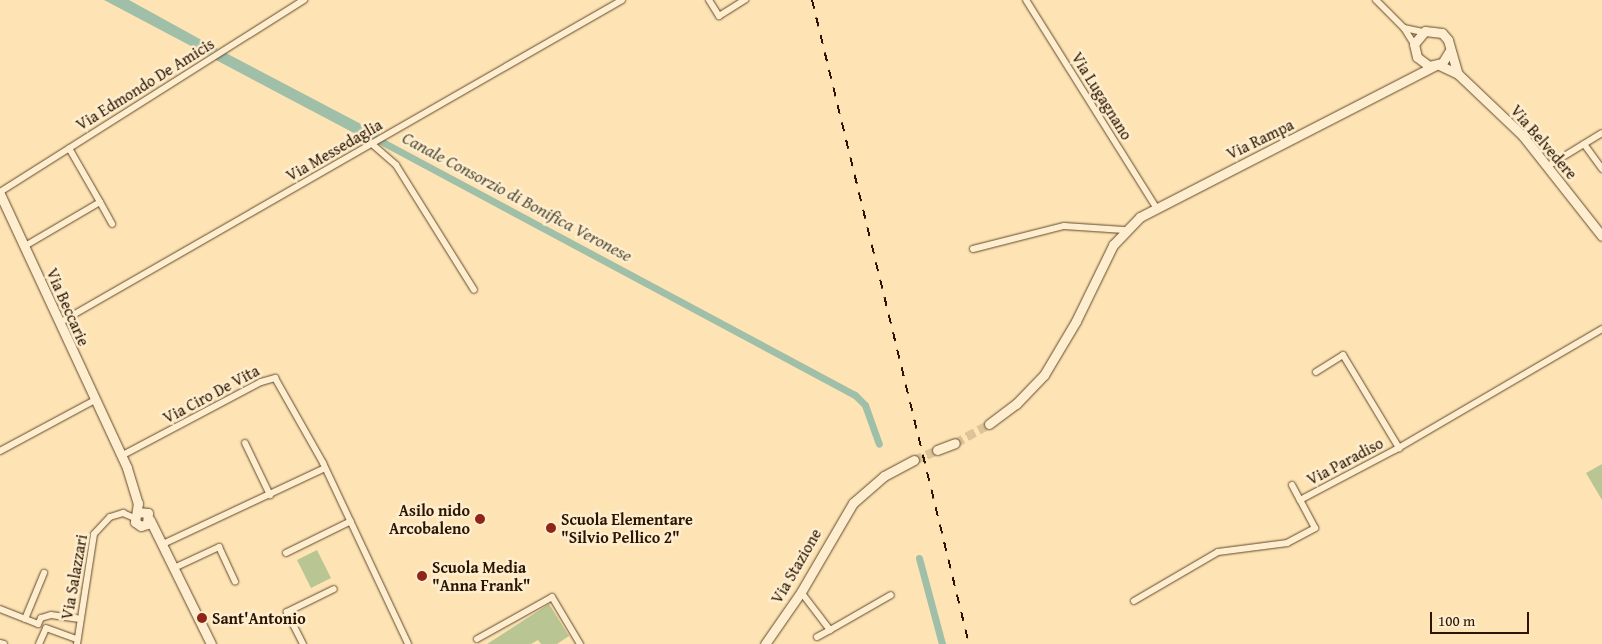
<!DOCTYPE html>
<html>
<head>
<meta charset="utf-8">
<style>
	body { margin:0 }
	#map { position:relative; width:1602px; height:644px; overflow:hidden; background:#fee4b4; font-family:"Gentium Book Plus",serif }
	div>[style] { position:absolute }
	.green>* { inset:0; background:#b9c592 }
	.water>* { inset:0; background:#a0bfa9 }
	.canal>* { height:7px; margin:-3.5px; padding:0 3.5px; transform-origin:3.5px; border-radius:3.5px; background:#a0bfa9 }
	.secondary-tunnel>* { height:9px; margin-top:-4.5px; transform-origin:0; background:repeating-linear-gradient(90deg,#dec599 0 9px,transparent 0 13.5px) }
	.roads { filter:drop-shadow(0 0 1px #60492d) drop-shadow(0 0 1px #60492d) }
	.street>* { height:6px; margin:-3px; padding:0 3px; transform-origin:3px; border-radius:3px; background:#feedce }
	.secondary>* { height:9px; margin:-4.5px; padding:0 4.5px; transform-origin:4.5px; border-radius:4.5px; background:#feedce }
	.rail>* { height:2px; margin-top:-1px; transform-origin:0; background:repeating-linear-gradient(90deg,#2b1500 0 9px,transparent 0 18px) }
	.dots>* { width:14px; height:14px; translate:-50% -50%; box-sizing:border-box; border:2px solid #feedce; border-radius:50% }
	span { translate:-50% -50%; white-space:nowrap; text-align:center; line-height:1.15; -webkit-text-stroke:5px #feedce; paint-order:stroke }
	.street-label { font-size:16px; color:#2b1500 }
	.poi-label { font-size:16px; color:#2b1500; font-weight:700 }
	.right { translate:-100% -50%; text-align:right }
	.left { translate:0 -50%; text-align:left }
	.water-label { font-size:18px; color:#54503b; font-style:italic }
	.scale { position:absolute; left:1430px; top:612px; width:99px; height:22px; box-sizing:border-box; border:2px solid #2b1500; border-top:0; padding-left:6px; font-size:15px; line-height:18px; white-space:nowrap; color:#2b1500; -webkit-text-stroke:4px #feedce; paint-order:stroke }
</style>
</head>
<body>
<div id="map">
	<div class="green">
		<div style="clip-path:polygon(1602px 464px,1602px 500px,1586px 473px)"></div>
		<div style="clip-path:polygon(317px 550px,331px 578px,311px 588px,297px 560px)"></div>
		<div style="clip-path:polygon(549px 604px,569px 636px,557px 644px,541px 644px,538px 640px,531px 644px,487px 644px)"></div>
	</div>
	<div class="water">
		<div style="clip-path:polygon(104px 0,129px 0,218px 49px,208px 55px)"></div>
		<div style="clip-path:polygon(224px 52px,380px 134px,369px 141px,214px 59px)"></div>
	</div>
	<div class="canal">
		<div style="left:375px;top:138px;width:544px;rotate:28.17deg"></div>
		<div style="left:855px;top:395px;width:14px;rotate:45deg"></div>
		<div style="left:865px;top:405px;width:41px;rotate:70.3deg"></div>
		<div style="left:919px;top:558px;width:89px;rotate:75deg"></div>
	</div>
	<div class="secondary-tunnel">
		<div style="left:955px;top:443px;width:39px;rotate:-29deg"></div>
		<div style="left:914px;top:460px;width:25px;rotate:-23deg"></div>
	</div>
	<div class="roads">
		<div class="street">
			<div style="left:709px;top:0;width:19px;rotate:58deg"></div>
			<div style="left:719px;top:16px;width:31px;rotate:-32deg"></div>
			<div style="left:1026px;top:0;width:244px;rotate:57.9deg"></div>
			<div style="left:1376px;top:0;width:40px;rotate:45deg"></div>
			<div style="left:1404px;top:28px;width:19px;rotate:58deg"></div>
			<div style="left:1404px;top:28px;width:19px;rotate:12deg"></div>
			<div style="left:372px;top:144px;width:32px;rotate:41deg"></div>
			<div style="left:396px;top:165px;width:147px;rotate:58deg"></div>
			<div style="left:1584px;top:144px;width:31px;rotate:54deg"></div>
			<div style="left:1548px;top:166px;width:63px;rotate:-31.4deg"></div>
			<div style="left:0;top:192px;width:360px;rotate:-32.3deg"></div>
			<div style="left:100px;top:202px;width:25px;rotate:61deg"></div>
			<div style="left:25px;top:246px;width:87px;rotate:-30.4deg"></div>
			<div style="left:100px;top:202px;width:62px;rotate:-119.9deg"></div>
			<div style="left:973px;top:249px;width:94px;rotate:-14.2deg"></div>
			<div style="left:1064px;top:226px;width:60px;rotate:3.8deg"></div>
			<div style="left:59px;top:323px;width:649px;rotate:-29.84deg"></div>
			<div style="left:1316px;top:372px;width:32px;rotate:-32deg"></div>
			<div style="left:1343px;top:355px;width:109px;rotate:58.9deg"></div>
			<div style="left:245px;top:443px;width:58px;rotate:64.3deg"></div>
			<div style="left:0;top:451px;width:108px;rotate:-28.2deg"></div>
			<div style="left:121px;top:456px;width:158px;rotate:-27.9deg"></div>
			<div style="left:261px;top:382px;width:15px;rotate:-16deg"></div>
			<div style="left:275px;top:378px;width:98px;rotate:60.5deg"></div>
			<div style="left:323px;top:463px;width:200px;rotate:64.8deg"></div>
			<div style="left:1292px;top:485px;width:17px;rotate:62deg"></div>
			<div style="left:163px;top:544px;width:179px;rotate:-25.1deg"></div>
			<div style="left:286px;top:553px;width:72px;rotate:-26.2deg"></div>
			<div style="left:174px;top:568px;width:50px;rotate:-25deg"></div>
			<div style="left:219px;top:547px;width:38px;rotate:65deg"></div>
			<div style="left:801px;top:592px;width:48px;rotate:52.7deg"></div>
			<div style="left:830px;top:630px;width:70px;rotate:-29.8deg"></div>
			<div style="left:1134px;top:601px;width:97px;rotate:-30.3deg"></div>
			<div style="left:1218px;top:552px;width:70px;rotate:-7.4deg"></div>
			<div style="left:1287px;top:543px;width:32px;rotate:-28deg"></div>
			<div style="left:1315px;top:528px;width:32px;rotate:-118deg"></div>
			<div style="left:1300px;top:500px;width:107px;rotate:-27.8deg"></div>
			<div style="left:1395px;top:450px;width:240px;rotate:-30.3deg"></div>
			<div style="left:0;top:609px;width:41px;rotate:21.5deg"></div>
			<div style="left:38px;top:624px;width:7px;rotate:-63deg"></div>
			<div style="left:41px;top:618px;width:10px;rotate:-17deg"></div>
			<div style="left:51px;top:615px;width:29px;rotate:8deg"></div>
			<div style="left:25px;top:619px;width:50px;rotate:-67.6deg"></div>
			<div style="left:817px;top:637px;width:15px;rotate:-28deg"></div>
			<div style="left:477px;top:639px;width:86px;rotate:-29.2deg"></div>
			<div style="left:552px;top:597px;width:55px;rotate:59.2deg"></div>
			<div style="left:0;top:643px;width:4px;rotate:14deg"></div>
			<div style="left:39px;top:644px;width:17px;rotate:-66deg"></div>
			<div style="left:46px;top:628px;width:33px;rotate:20deg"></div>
			<div style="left:77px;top:644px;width:111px;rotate:-81.2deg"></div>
			<div style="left:94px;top:534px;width:23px;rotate:-47deg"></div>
			<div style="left:110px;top:517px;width:14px;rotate:-17deg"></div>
			<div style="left:123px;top:513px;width:12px;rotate:24deg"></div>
			<div style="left:303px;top:644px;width:36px;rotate:-117deg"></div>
			<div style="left:287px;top:612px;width:52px;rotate:-26.1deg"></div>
		</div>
		<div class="secondary">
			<div style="left:1449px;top:52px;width:13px;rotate:122deg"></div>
			<div style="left:1442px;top:63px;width:13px;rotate:167deg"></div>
			<div style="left:1429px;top:66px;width:15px;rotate:-143deg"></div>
			<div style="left:1417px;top:57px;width:13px;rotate:-103deg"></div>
			<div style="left:1414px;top:44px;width:17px;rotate:-50deg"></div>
			<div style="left:1425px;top:31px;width:17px;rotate:7deg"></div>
			<div style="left:1442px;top:33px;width:9px;rotate:49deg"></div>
			<div style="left:1448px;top:40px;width:35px;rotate:74deg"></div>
			<div style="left:1439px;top:65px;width:21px;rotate:25deg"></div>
			<div style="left:1458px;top:74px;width:90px;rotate:43.6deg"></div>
			<div style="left:1523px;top:136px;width:127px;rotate:51.7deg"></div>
			<div style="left:0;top:194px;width:302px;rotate:65.1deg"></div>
			<div style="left:127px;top:468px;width:37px;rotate:73deg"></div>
			<div style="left:138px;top:503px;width:19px;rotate:99deg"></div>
			<div style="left:135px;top:522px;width:7px;rotate:34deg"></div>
			<div style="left:141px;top:526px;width:6px;rotate:-18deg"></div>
			<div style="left:147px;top:524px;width:11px;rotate:-85deg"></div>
			<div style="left:148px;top:513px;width:11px;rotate:-175deg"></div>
			<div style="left:989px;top:424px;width:34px;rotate:-37deg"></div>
			<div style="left:1016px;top:404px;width:40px;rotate:-46deg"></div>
			<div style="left:1044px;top:375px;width:63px;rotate:-59.3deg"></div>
			<div style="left:1076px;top:321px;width:85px;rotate:-64deg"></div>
			<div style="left:1113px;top:245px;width:39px;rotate:-46deg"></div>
			<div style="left:1140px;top:217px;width:331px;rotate:-27.2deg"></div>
			<div style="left:937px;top:450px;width:19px;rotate:-21deg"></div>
			<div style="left:150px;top:520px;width:138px;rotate:63.8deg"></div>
			<div style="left:765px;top:644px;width:63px;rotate:-55.3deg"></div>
			<div style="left:801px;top:592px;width:103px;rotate:-59.7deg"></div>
			<div style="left:853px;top:503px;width:41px;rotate:-41.1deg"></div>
			<div style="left:884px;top:476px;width:34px;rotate:-28deg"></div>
		</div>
	</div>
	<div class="rail">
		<div style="left:812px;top:0;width:663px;rotate:76.3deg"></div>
	</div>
	<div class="dots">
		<div style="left:480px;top:519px;background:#8f2418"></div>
		<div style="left:551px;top:528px;background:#8f2418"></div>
		<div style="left:422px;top:576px;background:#8f2418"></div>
		<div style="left:202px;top:618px;background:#8f2418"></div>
	</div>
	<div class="street-label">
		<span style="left:145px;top:84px;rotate:-32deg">Via Edmondo De Amicis</span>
		<span style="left:1102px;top:96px;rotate:58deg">Via Lugagnano</span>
		<span style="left:1260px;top:139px;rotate:-26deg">Via Rampa</span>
		<span style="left:1544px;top:142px;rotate:49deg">Via Belvedere</span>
		<span style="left:334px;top:150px;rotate:-30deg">Via Messedaglia</span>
		<span style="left:68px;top:307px;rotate:66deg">Via Beccarie</span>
		<span style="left:211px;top:394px;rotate:-28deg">Via Ciro De Vita</span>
		<span style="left:1345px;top:461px;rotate:-28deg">Via Paradiso</span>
		<span style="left:796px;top:566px;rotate:-60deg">Via Stazione</span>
		<span style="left:74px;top:577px;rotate:-80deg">Via Salazzari</span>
	</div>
	<div class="poi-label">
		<span class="right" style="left:470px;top:519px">Asilo nido<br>Arcobaleno</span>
		<span class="left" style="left:561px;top:528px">Scuola Elementare<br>"Silvio Pellico 2"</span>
		<span class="left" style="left:432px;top:576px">Scuola Media<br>"Anna Frank"</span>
		<span class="left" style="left:212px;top:618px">Sant'Antonio</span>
	</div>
	<div class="water-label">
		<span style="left:517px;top:197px;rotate:28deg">Canale Consorzio di Bonifica Veronese</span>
	</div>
	<div class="scale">100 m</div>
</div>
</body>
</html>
